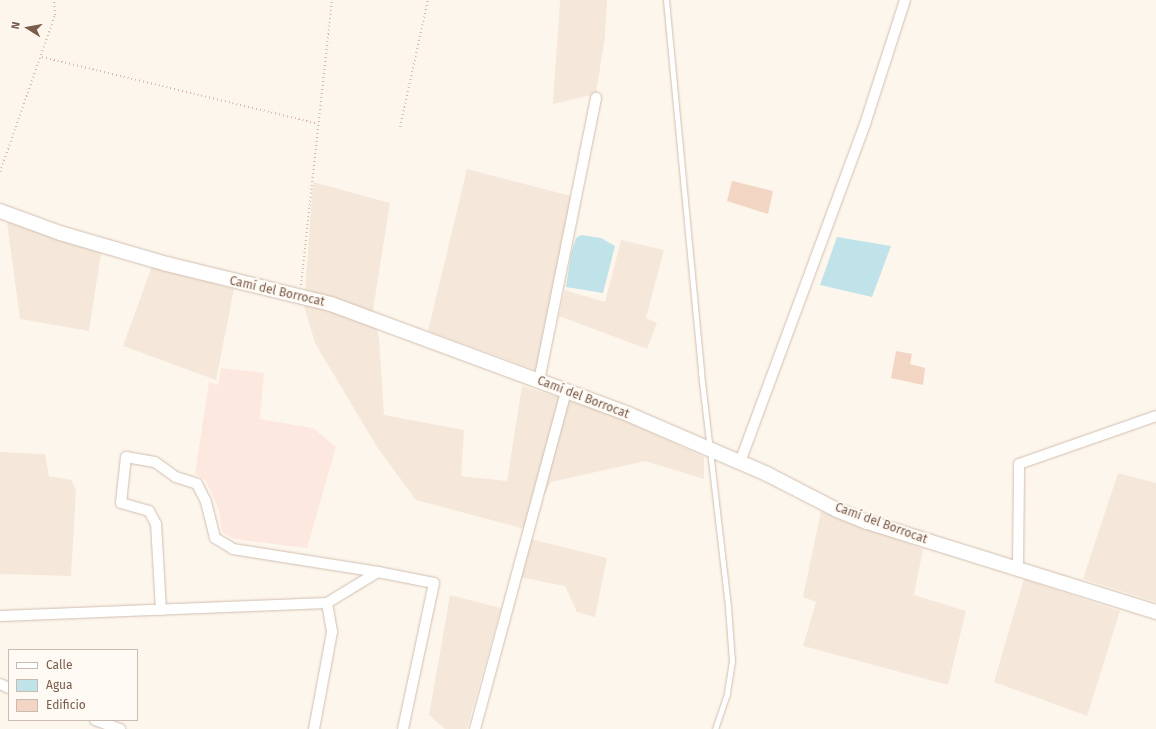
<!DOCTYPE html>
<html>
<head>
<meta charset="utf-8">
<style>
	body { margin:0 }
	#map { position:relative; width:1156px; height:729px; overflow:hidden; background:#fdf6ec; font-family:"Fira Sans",sans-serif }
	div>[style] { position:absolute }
	.residential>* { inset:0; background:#f5e8da }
	.commercial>* { inset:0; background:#fde8e0 }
	.water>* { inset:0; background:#bfe3e8 }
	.building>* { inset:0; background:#f3d5c3 }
	.path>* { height:2px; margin-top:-1px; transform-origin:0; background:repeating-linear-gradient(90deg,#d9b8a5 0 1px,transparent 0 4px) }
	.roads { filter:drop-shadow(0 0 1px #d1beb0) drop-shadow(0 0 1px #d1beb0) }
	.lane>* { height:5px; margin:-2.5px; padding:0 2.5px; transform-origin:2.5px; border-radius:2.5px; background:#fff }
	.street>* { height:10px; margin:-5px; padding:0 5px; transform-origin:5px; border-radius:5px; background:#fff }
	.secondary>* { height:14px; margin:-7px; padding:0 7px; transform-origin:7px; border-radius:7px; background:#fff }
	span { translate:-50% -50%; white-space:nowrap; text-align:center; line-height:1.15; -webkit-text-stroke:4px #fffaf3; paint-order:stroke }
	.street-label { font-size:12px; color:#7a5c4d }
	.legend { position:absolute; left:8px; top:649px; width:130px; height:72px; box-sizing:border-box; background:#fffaf3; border:1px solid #cabbb1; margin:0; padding:5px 7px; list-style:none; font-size:12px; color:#7a5c4d }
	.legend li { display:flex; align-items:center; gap:8px; height:20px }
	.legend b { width:20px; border:1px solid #cabbb1 }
	.north { position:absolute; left:8px; top:8px; width:40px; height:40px; -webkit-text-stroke:3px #fffaf3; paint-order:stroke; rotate:281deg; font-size:11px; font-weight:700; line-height:16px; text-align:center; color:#7a5c4d }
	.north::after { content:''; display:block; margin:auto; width:14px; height:18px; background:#7a5c4d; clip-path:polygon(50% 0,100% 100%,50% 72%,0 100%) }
</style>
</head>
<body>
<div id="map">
	<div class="residential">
		<div style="clip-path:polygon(560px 0,607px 0,605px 36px,596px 94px,553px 104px)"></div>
		<div style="clip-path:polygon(467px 169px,575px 197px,536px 370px,428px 331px)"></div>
		<div style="clip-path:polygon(313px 182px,390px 203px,373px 310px,379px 339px,384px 415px,464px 430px,461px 476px,507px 481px,522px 386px,605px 411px,704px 457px,704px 479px,645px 461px,551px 482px,525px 529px,416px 500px,377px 447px,315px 343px,304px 306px)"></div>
		<div style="clip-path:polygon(7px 222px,101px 253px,89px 331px,20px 319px)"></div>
		<div style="clip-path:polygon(621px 240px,664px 250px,646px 318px,657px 323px,647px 349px,559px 316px,565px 290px,605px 302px)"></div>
		<div style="clip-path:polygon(152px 266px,234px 289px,216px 380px,123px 346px)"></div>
		<div style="clip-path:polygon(0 452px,45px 454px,49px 476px,71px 480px,76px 490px,71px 576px,0 574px)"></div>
		<div style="clip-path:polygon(1118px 473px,1156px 483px,1156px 602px,1083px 579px)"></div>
		<div style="clip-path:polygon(821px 511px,923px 549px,914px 595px,966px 611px,948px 685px,803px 646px,816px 602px,803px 597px)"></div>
		<div style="clip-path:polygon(530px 539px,607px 558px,595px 617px,577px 612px,565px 586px,519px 577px)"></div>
		<div style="clip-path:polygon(1024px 579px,1120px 611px,1087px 716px,994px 682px)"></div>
		<div style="clip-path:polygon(450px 595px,501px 608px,467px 729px,445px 729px,429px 715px)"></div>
	</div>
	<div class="commercial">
		<div style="clip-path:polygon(221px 368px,264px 373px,260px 419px,313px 428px,336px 447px,307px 548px,234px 539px,222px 532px,219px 510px,206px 481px,195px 474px,209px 382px,218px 385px)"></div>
	</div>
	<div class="water">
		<div style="clip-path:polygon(581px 235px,601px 238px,615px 246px,603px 293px,566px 287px,571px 254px,576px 238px)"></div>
		<div style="clip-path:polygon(837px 237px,891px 246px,872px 297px,820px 285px)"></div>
	</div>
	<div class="building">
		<div style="clip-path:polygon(732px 181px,773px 191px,768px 214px,727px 201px)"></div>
		<div style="clip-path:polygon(896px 351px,912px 354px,910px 364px,925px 368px,923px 385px,891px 378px)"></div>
	</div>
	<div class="path">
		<div style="left:42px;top:57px;width:284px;rotate:13.6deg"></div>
		<div style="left:400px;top:127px;width:130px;rotate:-77.6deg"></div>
		<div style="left:0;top:172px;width:166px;rotate:-70.7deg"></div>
		<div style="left:55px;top:15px;width:15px;rotate:-94deg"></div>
		<div style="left:301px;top:285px;width:287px;rotate:-83.8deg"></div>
	</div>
	<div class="roads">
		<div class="lane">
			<div style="left:666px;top:0;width:375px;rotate:84.6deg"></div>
			<div style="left:701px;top:373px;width:236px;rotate:83.4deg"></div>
			<div style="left:728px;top:607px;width:54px;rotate:85.8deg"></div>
			<div style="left:732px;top:661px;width:33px;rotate:99deg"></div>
			<div style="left:727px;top:694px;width:37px;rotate:109deg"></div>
		</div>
		<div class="street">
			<div style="left:539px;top:381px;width:289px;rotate:-78.6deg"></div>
			<div style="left:740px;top:462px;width:360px;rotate:-69.7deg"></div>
			<div style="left:865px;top:124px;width:130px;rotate:-72.1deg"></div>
			<div style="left:1018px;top:567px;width:103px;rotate:-89.4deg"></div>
			<div style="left:1019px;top:464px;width:145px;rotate:-19.3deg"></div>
			<div style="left:327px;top:603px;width:60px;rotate:-31.3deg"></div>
			<div style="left:378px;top:572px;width:57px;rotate:11.1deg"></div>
			<div style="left:434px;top:583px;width:149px;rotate:102deg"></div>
			<div style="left:161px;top:610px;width:86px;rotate:-93.3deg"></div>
			<div style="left:156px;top:524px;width:15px;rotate:-118deg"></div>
			<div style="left:149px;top:511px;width:29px;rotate:-164deg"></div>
			<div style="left:121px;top:503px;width:46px;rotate:-83.8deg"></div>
			<div style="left:126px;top:457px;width:29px;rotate:10deg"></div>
			<div style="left:155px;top:462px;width:26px;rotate:36deg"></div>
			<div style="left:176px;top:477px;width:22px;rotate:18deg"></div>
			<div style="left:197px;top:484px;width:20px;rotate:63deg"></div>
			<div style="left:206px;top:502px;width:37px;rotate:76deg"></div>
			<div style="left:215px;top:538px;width:21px;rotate:31deg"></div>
			<div style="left:233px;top:549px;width:147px;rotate:9deg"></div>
			<div style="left:1px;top:616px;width:326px;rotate:-2.3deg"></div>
			<div style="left:327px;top:603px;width:29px;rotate:80deg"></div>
			<div style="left:332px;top:632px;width:99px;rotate:100.5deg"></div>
			<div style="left:0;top:684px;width:10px;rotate:24deg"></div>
			<div style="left:95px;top:720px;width:27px;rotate:20deg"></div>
			<div style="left:475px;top:729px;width:350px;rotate:-74.9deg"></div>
		</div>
		<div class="secondary">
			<div style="left:0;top:211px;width:64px;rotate:20.1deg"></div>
			<div style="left:60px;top:233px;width:111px;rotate:16.2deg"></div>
			<div style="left:167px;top:264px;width:169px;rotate:13.7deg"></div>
			<div style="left:331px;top:304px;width:317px;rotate:20.3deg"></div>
			<div style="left:628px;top:414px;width:151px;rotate:23.3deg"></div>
			<div style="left:767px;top:474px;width:79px;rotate:27.2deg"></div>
			<div style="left:837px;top:510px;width:32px;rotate:22deg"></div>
			<div style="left:867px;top:522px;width:303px;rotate:17.3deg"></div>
		</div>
	</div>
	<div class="street-label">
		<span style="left:277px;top:292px;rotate:13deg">Camí del Borrocat</span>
		<span style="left:583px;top:398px;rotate:21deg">Camí del Borrocat</span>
		<span style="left:881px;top:524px;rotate:20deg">Camí del Borrocat</span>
	</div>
	<ul class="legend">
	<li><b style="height:5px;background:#fff"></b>Calle</li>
	<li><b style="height:11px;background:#bfe3e8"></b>Agua</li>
	<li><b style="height:11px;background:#f3d5c3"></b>Edificio</li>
	</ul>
	<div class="north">N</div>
</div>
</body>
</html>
